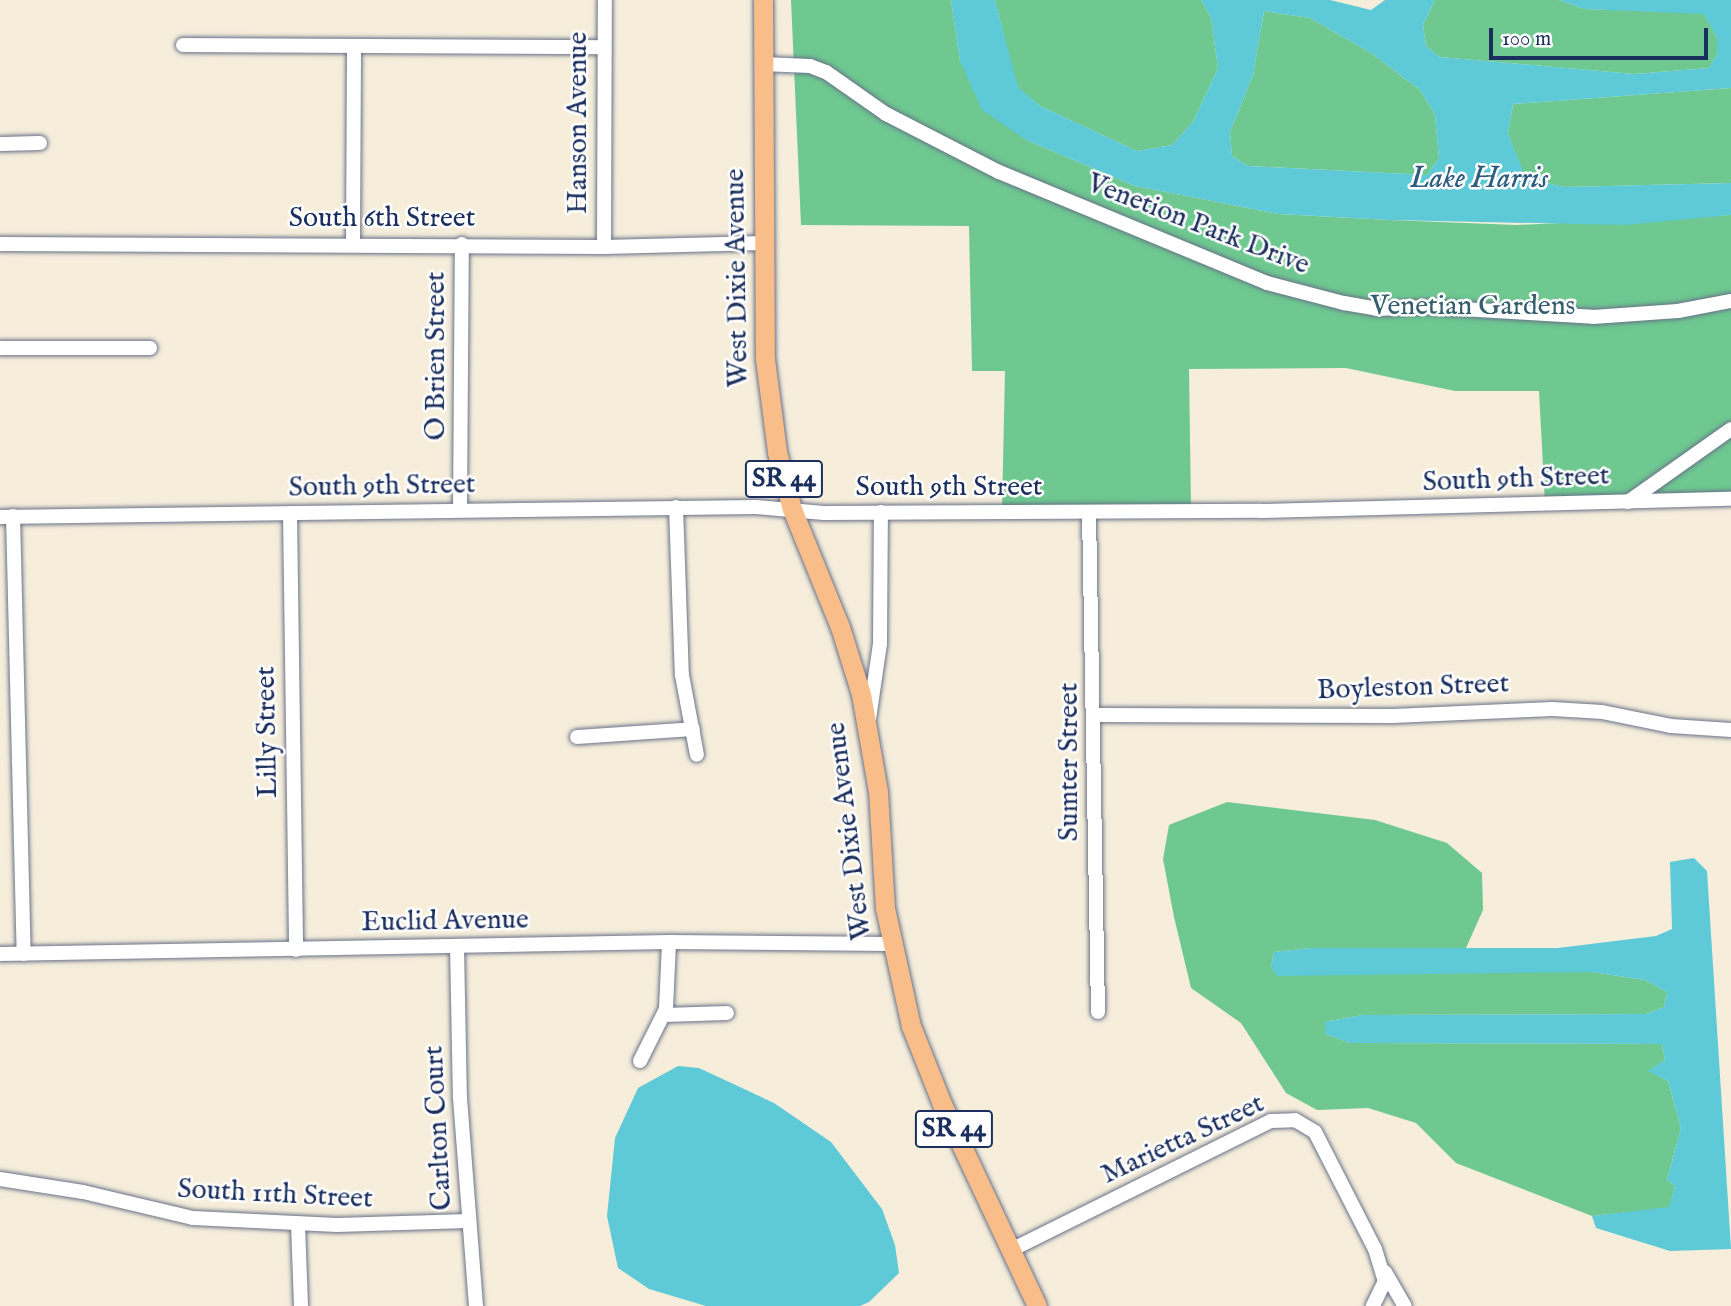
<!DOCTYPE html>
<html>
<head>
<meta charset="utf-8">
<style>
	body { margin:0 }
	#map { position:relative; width:1731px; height:1306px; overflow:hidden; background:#f6eedb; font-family:"IM FELL English",serif }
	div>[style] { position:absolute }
	.green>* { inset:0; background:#6ec890 }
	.water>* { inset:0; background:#5ec9d7 }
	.roads { filter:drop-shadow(0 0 2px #68728a) drop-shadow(0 0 2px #68728a) }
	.minor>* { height:14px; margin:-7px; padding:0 7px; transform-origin:7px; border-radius:7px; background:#fff }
	.major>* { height:19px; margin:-9.5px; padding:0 9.5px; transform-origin:9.5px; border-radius:9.5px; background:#f8bd89 }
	span { translate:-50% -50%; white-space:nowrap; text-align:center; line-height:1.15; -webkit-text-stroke:5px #fff; paint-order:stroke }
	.shield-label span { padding:2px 5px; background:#fff; border:2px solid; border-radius:5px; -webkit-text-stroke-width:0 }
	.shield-label { font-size:26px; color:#1b2f5e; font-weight:700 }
	.street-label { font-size:28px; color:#1b2f5e }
	.park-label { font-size:28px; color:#345d6d }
	.water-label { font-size:30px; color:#2f5d82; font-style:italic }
	.scale { position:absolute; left:1489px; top:28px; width:219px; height:32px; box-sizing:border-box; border:4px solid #1b2f5e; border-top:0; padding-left:9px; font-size:21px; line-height:24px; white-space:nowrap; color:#1b2f5e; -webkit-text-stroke:5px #fff; paint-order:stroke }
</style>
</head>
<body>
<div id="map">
	<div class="green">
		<div style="clip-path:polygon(791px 0,951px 0,960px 61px,1026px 140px,1135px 186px,1279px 214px,1389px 220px,1517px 225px,1731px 215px,1731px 498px,1545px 504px,1539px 391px,1455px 391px,1346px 368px,1189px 369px,1191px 508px,1002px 509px,1005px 371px,972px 371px,969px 226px,801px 225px)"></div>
		<div style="clip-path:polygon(995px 0,1201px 0,1211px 18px,1218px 68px,1193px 122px,1172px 145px,1137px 151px,1040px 106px,1017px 87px)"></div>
		<div style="clip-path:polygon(1435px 0,1559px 0,1584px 9px,1704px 13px,1717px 38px,1717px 54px,1709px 68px,1634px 74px,1440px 57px,1426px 46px,1423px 25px)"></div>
		<div style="clip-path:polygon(1264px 11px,1310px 18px,1371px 53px,1420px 90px,1435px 115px,1439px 158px,1427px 175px,1248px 166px,1232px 156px,1230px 132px,1253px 75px)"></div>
		<div style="clip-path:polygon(1731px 88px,1731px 183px,1564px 187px,1525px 178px,1508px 134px,1513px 104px)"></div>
		<div style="clip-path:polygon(1227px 802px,1375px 820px,1447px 843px,1482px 873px,1483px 910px,1466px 948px,1311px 948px,1274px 952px,1271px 967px,1592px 972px,1645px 980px,1667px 992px,1664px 1007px,1646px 1014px,1362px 1015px,1325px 1022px,1325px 1034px,1350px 1043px,1662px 1044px,1665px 1060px,1649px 1071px,1668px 1081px,1681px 1128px,1667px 1180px,1675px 1186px,1669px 1208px,1592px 1216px,1456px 1163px,1416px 1123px,1368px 1108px,1317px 1110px,1286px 1093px,1241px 1023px,1191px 988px,1174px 917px,1163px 859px,1169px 825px)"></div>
	</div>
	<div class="water">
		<div style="clip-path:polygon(evenodd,951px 0,995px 0,1018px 87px,1040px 106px,1137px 151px,1172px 145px,1193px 122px,1218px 68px,1211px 18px,1201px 0,1330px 0,1371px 10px,1385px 0,1435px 0,1423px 25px,1426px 46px,1440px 57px,1634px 74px,1709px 68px,1717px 54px,1717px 38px,1704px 14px,1584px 9px,1559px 0,1731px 0,1731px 88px,1513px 104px,1508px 134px,1526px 178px,1564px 187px,1731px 183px,1731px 215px,1625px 225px,1389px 220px,1279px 214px,1135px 186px,1026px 140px,982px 110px,960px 61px,951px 0,1264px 11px,1310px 18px,1371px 53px,1420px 90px,1435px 115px,1439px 158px,1427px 175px,1248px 166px,1232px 156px,1230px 132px,1253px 75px,1264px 11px)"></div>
		<div style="clip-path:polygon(1694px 858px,1707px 871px,1731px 1249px,1670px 1251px,1596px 1228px,1592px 1216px,1669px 1207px,1675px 1186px,1667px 1180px,1681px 1128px,1668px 1081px,1648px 1071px,1665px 1060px,1662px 1044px,1350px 1043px,1325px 1034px,1325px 1022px,1362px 1015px,1646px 1014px,1664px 1007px,1667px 992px,1645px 980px,1592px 972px,1277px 976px,1271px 967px,1274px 952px,1311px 948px,1558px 948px,1656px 936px,1672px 929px,1670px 862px)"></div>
		<div style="clip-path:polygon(678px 1066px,699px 1068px,774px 1103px,831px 1142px,882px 1209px,895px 1245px,899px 1273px,869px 1302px,860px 1306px,706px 1306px,649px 1289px,618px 1268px,607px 1216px,615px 1138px,638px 1088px)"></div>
	</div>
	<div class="roads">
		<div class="minor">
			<div style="left:183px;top:45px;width:421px;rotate:0.3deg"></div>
			<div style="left:763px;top:64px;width:47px;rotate:2.4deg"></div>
			<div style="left:810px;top:66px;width:17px;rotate:21deg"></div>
			<div style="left:826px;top:72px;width:73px;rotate:35deg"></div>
			<div style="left:886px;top:114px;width:127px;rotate:27.2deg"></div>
			<div style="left:999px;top:172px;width:290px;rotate:22.5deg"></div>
			<div style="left:1267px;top:283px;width:80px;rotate:14.6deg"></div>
			<div style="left:1344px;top:303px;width:34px;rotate:10deg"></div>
			<div style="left:1377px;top:309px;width:50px;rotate:-2.3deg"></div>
			<div style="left:1427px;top:307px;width:166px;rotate:3.4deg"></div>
			<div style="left:1593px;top:317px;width:85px;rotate:-4deg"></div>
			<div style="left:1678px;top:311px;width:54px;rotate:-10.7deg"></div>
			<div style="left:0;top:144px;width:40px;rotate:-1.4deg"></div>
			<div style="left:353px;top:243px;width:196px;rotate:-89.7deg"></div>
			<div style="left:0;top:244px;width:604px;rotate:0.28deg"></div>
			<div style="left:604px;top:247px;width:159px;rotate:-1.4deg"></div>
			<div style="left:604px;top:247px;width:247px;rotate:-89.8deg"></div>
			<div style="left:0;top:348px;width:150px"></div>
			<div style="left:1628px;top:502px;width:126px;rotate:-35.3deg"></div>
			<div style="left:676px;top:507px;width:168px;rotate:88deg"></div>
			<div style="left:682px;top:675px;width:81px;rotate:79.4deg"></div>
			<div style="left:460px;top:510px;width:266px;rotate:-89.6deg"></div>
			<div style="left:1089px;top:512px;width:500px;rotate:88.97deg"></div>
			<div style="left:290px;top:513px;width:437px;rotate:89.2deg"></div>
			<div style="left:13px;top:516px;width:438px;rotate:88.6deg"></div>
			<div style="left:0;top:517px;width:756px;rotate:-0.76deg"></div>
			<div style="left:756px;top:507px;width:68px;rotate:5deg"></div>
			<div style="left:824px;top:513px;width:437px;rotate:-0.3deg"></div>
			<div style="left:1261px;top:511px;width:470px;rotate:-1.5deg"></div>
			<div style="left:1095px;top:715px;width:298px;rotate:0.2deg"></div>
			<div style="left:1393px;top:716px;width:159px;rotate:-2.5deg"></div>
			<div style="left:1552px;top:709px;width:50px;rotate:3.4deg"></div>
			<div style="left:1602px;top:712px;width:70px;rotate:11.5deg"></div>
			<div style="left:1671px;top:726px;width:60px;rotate:3.8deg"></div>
			<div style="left:869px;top:719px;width:76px;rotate:-81.7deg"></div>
			<div style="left:880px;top:644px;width:132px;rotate:-89.6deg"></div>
			<div style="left:577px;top:737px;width:116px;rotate:-3.9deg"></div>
			<div style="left:457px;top:946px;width:152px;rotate:88.9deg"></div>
			<div style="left:460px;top:1098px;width:209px;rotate:85.6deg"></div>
			<div style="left:0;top:954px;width:669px;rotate:-1.03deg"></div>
			<div style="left:669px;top:942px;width:222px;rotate:0.5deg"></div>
			<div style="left:664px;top:1015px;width:63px;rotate:-1.8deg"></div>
			<div style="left:640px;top:1061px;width:58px;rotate:-63.4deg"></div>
			<div style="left:666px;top:1009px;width:67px;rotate:-87.4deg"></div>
			<div style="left:0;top:1179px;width:84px;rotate:8.9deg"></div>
			<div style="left:83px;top:1192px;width:113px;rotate:13.3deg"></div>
			<div style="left:193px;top:1218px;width:144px;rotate:2.8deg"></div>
			<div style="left:337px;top:1225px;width:131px;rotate:-1.7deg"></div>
			<div style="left:298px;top:1224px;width:82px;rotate:87.9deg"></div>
			<div style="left:1011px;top:1250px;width:290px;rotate:-26.4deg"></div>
			<div style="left:1271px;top:1121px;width:24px;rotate:-2deg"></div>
			<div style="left:1295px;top:1120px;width:23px;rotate:31deg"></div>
			<div style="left:1315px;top:1132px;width:131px;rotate:62.9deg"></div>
			<div style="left:1375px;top:1249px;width:34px;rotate:73deg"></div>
			<div style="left:1385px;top:1281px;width:28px;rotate:116deg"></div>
			<div style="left:1385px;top:1272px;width:39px;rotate:60deg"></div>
		</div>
		<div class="major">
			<div style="left:763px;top:0;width:359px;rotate:89.7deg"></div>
			<div style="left:765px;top:359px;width:94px;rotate:82.6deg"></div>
			<div style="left:777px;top:452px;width:59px;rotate:75.3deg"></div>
			<div style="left:792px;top:509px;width:127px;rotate:67.9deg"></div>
			<div style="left:840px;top:627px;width:70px;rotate:72.6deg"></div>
			<div style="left:861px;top:694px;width:98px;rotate:80.1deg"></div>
			<div style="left:878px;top:791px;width:117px;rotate:86.6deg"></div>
			<div style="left:885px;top:908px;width:121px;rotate:77.6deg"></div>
			<div style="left:911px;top:1026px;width:84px;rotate:68.3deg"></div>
			<div style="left:942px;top:1104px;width:223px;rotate:64.8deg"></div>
		</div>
	</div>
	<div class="shield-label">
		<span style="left:784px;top:479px">SR 44</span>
		<span style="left:954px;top:1129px">SR 44</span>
	</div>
	<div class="street-label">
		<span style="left:579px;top:123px;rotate:-90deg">Hanson Avenue</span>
		<span style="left:382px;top:219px">South 6th Street</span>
		<span style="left:1198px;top:225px;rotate:21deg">Venetion Park Drive</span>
		<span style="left:738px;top:278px;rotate:-91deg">West Dixie Avenue</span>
		<span style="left:437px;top:356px;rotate:-90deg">O Brien Street</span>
		<span style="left:1516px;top:480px;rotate:-2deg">South 9th Street</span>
		<span style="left:382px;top:487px;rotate:-1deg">South 9th Street</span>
		<span style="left:949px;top:488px">South 9th Street</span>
		<span style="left:1413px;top:688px;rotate:-2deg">Boyleston Street</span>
		<span style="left:268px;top:732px;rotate:-91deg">Lilly Street</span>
		<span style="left:1070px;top:762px;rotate:-90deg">Sumter Street</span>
		<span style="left:850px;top:831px;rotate:-97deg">West Dixie Avenue</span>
		<span style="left:445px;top:922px;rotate:-1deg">Euclid Avenue</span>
		<span style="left:439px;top:1128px;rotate:-93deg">Carlton Court</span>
		<span style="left:1183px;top:1140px;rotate:-25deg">Marietta Street</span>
		<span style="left:275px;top:1195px;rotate:3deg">South 11th Street</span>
	</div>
	<div class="park-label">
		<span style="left:1473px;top:307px">Venetian Gardens</span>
	</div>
	<div class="water-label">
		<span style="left:1479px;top:179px">Lake Harris</span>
	</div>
	<div class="scale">100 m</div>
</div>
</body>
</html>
